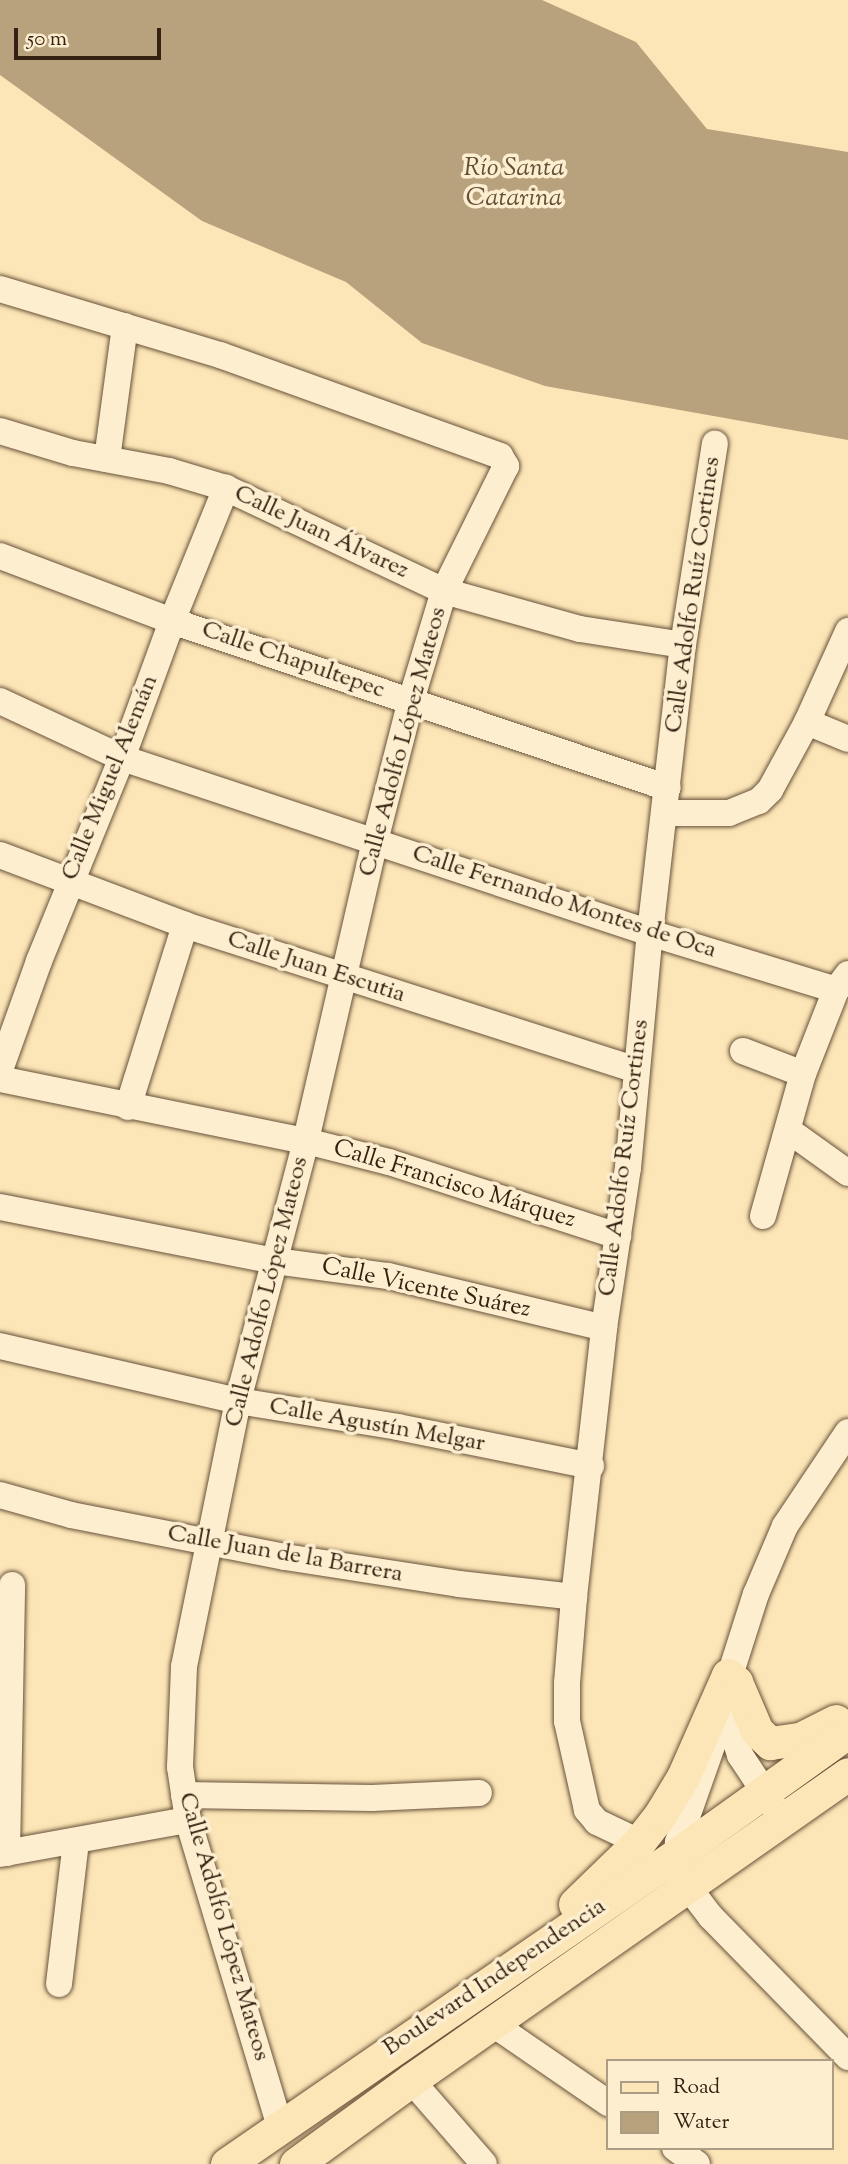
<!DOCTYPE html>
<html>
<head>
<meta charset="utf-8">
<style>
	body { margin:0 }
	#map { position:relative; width:848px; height:2164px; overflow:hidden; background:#fce5b6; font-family:"Sorts Mill Goudy",serif }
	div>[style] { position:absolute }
	.water>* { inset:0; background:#b8a27e }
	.roads { filter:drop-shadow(0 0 2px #67523a) drop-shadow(0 0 2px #67523a) }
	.minor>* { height:26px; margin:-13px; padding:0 13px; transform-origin:13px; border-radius:13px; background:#fdeed0 }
	.major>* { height:33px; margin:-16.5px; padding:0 16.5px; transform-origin:16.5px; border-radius:16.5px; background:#fce5b6 }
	span { translate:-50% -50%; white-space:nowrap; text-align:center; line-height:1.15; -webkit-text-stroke:7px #fdeed0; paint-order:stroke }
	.street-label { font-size:24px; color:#352111 }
	.water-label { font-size:26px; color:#634e37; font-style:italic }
	.legend { position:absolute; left:606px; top:2059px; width:228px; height:91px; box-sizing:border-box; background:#fdeed0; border:2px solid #ad9c84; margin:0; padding:9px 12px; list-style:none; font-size:21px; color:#352111 }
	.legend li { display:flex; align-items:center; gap:14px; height:35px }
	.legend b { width:35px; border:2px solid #ad9c84 }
	.scale { position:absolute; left:14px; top:28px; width:147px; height:32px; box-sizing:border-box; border:4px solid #352111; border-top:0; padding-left:9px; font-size:21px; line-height:24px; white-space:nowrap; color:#352111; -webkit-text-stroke:5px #fdeed0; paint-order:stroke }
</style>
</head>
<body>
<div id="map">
	<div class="water">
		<div style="clip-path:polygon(0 0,542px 0,636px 42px,707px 129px,848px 152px,848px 440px,545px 386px,422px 343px,346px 282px,202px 221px,0 75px)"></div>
	</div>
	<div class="roads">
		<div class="minor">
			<div style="left:0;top:289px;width:230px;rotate:16.7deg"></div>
			<div style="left:220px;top:355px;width:298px;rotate:19.8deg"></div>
			<div style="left:500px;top:456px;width:12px;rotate:59deg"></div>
			<div style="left:506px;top:466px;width:140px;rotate:116.4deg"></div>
			<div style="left:444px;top:591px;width:114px;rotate:106.8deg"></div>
			<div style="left:411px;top:700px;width:146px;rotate:104.3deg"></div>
			<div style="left:375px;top:841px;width:308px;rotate:103deg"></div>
			<div style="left:306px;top:1141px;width:269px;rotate:104.7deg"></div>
			<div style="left:238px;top:1401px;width:271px;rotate:101.5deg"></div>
			<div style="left:184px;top:1667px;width:100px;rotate:92.3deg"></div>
			<div style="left:180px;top:1767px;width:54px;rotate:81.4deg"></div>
			<div style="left:188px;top:1820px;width:320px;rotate:73.3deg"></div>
			<div style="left:0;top:431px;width:76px;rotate:16.8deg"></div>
			<div style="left:73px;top:453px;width:98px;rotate:10.6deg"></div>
			<div style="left:169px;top:471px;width:59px;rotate:16.6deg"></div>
			<div style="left:226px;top:488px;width:241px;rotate:25.3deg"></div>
			<div style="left:444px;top:591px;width:141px;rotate:15.6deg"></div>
			<div style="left:580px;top:629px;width:104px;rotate:8.8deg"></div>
			<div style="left:107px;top:459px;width:134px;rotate:-82.3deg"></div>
			<div style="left:0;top:556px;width:184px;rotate:20.7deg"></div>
			<div style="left:172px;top:621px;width:523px;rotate:18.61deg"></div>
			<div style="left:0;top:701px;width:135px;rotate:25deg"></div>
			<div style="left:122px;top:758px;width:556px;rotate:18.34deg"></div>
			<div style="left:650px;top:933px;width:195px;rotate:17deg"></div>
			<div style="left:836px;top:990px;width:20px;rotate:-53deg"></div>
			<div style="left:807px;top:722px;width:44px;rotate:22.5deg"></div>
			<div style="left:666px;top:813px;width:63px"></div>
			<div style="left:729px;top:813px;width:32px;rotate:-22deg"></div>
			<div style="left:759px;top:801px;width:16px;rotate:-45deg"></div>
			<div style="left:770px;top:790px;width:77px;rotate:-61.4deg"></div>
			<div style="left:807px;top:722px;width:100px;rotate:-65.7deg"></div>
			<div style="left:0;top:855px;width:198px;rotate:20.7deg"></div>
			<div style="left:185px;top:925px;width:474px;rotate:17.8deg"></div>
			<div style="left:743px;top:1051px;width:64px;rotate:21deg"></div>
			<div style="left:0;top:1070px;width:116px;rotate:-70.3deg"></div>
			<div style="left:39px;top:961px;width:219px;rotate:-67.8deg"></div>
			<div style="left:122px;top:758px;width:146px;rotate:-69.9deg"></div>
			<div style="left:172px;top:621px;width:144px;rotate:-67.9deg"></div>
			<div style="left:0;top:1079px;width:312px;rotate:11.5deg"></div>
			<div style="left:306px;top:1141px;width:86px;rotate:14.2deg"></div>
			<div style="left:389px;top:1162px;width:241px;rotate:17.9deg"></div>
			<div style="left:128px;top:1107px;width:191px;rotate:-72.6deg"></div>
			<div style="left:788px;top:1130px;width:74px;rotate:35.6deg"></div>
			<div style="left:0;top:1207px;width:280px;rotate:11.1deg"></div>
			<div style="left:275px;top:1261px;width:114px;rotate:7.6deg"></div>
			<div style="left:388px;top:1276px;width:222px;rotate:13.5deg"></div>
			<div style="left:763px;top:1216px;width:148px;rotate:-74.3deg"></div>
			<div style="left:803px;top:1074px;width:90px;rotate:-68.6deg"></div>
			<div style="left:0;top:1346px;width:244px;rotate:13deg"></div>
			<div style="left:238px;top:1401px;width:162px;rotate:9.2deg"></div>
			<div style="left:398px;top:1427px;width:197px;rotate:11.4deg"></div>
			<div style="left:0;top:1495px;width:74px;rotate:15.7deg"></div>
			<div style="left:71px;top:1515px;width:218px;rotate:11.1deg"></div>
			<div style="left:285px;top:1557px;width:176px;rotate:8.8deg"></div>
			<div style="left:459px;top:1584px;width:116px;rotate:6.4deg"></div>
			<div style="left:728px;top:1680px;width:44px;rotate:87.4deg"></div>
			<div style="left:730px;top:1724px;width:33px;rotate:72deg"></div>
			<div style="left:740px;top:1755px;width:64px;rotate:56.6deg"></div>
			<div style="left:724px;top:1694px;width:105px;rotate:-72.3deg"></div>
			<div style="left:756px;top:1594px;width:74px;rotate:-66.9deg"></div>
			<div style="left:785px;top:1526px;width:113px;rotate:-56.2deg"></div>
			<div style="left:717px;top:1732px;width:117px;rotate:109.5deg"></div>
			<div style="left:678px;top:1842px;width:32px;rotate:90deg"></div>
			<div style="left:678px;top:1874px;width:54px;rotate:52.5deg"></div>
			<div style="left:711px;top:1917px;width:196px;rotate:45.6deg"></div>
			<div style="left:184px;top:1795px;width:188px;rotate:0.9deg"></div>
			<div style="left:372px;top:1798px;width:107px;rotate:-2.7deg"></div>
			<div style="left:639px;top:1842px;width:47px;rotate:-154.5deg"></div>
			<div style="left:597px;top:1822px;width:16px;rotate:-130deg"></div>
			<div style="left:587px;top:1810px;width:91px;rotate:-102.7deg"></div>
			<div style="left:567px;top:1721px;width:38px;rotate:-90deg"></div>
			<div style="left:567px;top:1683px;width:86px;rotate:-85.3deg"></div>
			<div style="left:574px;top:1597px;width:271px;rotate:-83.6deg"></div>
			<div style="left:604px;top:1328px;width:162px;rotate:-81.5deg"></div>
			<div style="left:628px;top:1168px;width:236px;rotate:-84.7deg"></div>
			<div style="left:650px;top:933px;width:290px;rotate:-83.5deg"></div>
			<div style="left:683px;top:645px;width:204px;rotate:-81deg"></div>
			<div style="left:7px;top:1853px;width:268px;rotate:-88.9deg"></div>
			<div style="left:0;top:1854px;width:191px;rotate:-10.3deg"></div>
			<div style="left:59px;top:1984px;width:143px;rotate:-83.2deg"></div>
			<div style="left:493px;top:2024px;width:140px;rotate:34.5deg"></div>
			<div style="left:411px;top:2080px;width:111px;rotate:49deg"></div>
			<div style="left:675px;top:2148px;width:27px;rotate:36deg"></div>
		</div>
		<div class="major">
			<div style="left:575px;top:1904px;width:89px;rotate:-44.1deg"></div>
			<div style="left:639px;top:1842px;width:34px;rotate:-52deg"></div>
			<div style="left:660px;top:1815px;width:44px;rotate:-58.8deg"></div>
			<div style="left:683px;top:1777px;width:111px;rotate:-66.2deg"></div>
			<div style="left:728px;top:1675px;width:11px;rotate:41deg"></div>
			<div style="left:736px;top:1682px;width:53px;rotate:66.8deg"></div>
			<div style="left:757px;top:1731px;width:18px;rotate:43deg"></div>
			<div style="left:770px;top:1743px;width:30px;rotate:-8deg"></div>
			<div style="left:800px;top:1739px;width:40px;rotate:-26.6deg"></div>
			<div style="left:227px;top:2164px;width:545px;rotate:-34.54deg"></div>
			<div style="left:676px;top:1855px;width:211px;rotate:-35.6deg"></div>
			<div style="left:296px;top:2164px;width:142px;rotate:-36.1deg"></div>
			<div style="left:411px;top:2080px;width:533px;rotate:-35deg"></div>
		</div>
	</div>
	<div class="street-label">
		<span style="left:321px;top:533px;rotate:25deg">Calle Juan Álvarez</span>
		<span style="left:694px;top:595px;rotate:-82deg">Calle Adolfo Ruíz Cortines</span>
		<span style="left:293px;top:661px;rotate:19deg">Calle Chapultepec</span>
		<span style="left:404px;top:742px;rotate:-75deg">Calle Adolfo López Mateos</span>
		<span style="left:111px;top:778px;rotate:-68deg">Calle Miguel Alemán</span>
		<span style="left:564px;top:903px;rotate:18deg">Calle Fernando Montes de Oca</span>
		<span style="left:316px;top:968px;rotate:18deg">Calle Juan Escutia</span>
		<span style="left:625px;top:1158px;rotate:-83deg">Calle Adolfo Ruíz Cortines</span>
		<span style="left:454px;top:1185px;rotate:17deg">Calle Francisco Márquez</span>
		<span style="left:426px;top:1289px;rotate:12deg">Calle Vicente Suárez</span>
		<span style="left:268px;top:1292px;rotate:-76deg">Calle Adolfo López Mateos</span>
		<span style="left:377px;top:1426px;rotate:10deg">Calle Agustín Melgar</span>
		<span style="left:285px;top:1555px;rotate:10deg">Calle Juan de la Barrera</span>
		<span style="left:223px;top:1927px;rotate:74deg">Calle Adolfo López Mateos</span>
		<span style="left:495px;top:1978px;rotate:-34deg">Boulevard Independencia</span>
	</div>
	<div class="water-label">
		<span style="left:514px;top:184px">Río Santa<br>Catarina</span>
	</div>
	<ul class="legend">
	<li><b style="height:9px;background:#fce5b6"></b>Road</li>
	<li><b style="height:19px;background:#b8a27e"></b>Water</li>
	</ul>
	<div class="scale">50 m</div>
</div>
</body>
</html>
